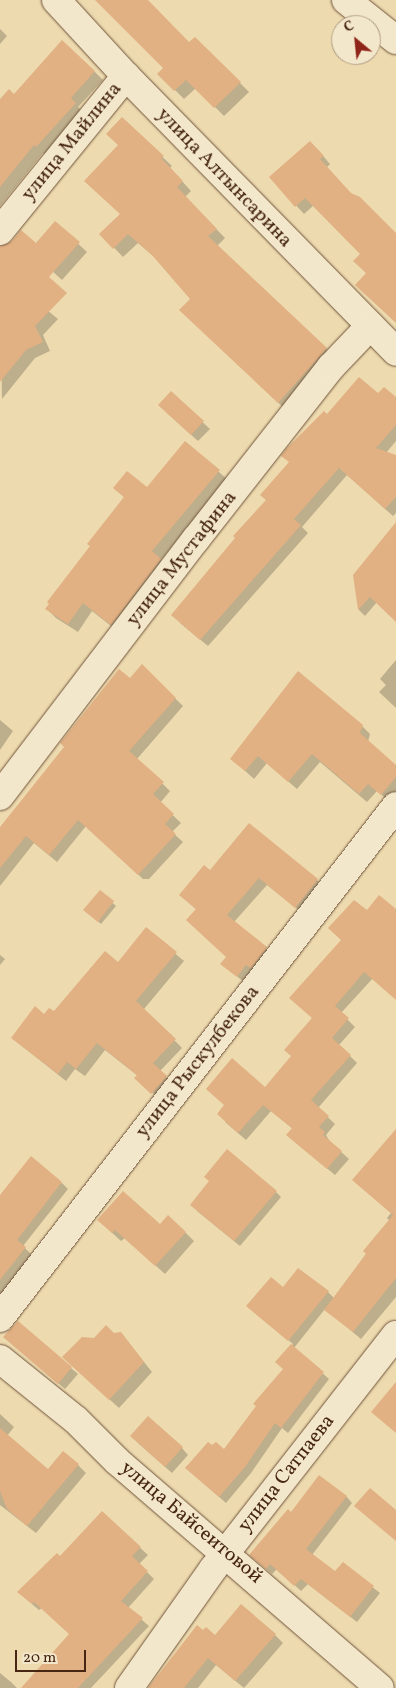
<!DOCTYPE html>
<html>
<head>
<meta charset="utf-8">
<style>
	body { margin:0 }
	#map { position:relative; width:396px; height:1688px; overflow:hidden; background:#eddaaf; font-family:Vollkorn,serif }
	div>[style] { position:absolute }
	.shadow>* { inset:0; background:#0003 }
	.building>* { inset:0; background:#e1b083 }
	.roads { filter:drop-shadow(0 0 1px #70533a) drop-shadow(0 0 1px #70533a) }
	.minor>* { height:28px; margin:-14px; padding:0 14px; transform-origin:14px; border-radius:14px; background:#f3e7cb }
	span { translate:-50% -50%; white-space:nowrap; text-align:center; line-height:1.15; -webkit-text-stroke:4px #f3e7cb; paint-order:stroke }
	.street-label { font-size:20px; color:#472613 }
	.north { position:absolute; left:331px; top:15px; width:50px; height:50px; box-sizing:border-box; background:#f3e7cb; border:1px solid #ae9a81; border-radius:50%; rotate:332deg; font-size:14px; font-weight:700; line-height:20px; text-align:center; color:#472613 }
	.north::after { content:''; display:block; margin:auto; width:18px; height:22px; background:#8f2418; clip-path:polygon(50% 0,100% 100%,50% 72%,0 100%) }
	.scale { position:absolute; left:15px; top:1650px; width:71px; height:22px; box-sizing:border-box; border:2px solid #472613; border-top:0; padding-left:6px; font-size:15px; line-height:18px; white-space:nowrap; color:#472613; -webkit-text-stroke:4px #f3e7cb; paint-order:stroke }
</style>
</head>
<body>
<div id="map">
	<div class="shadow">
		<div style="clip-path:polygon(97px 0,146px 0,189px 44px,195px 38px,249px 92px,224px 116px,196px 88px,184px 99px,159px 74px,165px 68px)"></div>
		<div style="clip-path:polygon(0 29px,7px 36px,0 44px)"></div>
		<div style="clip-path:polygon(94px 71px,103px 80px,78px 107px,84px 113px,46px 155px,43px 153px,0 206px,0 100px)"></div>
		<div style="clip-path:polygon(122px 119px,172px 166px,170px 168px,191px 191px,185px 197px,225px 238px,217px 246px,336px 358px,287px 411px,190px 319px,192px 299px,158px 260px,138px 243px,123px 257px,101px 234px,121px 215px,119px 145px)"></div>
		<div style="clip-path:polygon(318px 150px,330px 164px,327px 167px,351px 195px,396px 234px,396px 322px,367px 274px,362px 254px,314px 205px,304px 214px,271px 178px)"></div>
		<div style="clip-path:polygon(56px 223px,87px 252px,62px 280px,39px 259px)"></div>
		<div style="clip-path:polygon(0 272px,58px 319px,43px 335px,50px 351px,35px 358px,2px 399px)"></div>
		<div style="clip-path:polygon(171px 393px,210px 429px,198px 441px,166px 412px)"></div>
		<div style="clip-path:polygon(378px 395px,396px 398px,396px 441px,386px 453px,396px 456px,396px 513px,393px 516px,347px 475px,302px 527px,308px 533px,208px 646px,180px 623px,327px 416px)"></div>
		<div style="clip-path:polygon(186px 443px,228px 480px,161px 560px,169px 568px,120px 633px,92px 611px,78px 632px,56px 618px,47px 609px,125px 498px,114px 488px,147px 489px)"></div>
		<div style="clip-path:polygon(396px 557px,396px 620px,377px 602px,365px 616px,359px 610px,355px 576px)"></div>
		<div style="clip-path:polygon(396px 660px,396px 708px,379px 692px,386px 685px,380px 679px)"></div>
		<div style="clip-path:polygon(142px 666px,183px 706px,137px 759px,170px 791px,160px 803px,181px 823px,172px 832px,183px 842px,149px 879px,143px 879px,86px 826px,57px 862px,34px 843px,0 886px,0 828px)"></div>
		<div style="clip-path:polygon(0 720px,13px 731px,0 750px)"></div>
		<div style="clip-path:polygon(362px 726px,370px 734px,368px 742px,396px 767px,396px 795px,390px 802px,377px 791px,367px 802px,320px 762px,297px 789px,267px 763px,254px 779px,232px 759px)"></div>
		<div style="clip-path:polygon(210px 872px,317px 880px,325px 887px,304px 914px,267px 885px,234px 922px,274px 955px,245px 983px,222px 964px,228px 957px,197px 910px,180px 895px)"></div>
		<div style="clip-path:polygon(100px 892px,116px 906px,101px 924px,88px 913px)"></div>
		<div style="clip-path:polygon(396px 911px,396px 995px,374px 977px,341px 1013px,355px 1027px,339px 1045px,357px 1063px,318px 1108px,335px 1124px,326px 1135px,330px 1142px,349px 1159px,335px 1175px,295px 1142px,293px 1129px,271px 1111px,246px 1140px,225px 1122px,265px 1088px,292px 1056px,367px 912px)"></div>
		<div style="clip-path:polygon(146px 929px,184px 961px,144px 1009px,182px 1048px,160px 1071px,174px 1085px,160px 1101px,138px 1076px,105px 1050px,85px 1076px,75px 1069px,66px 1081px,12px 1038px,45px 1015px,54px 1013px,119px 964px)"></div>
		<div style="clip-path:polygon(0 955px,5px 959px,0 965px)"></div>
		<div style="clip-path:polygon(396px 1139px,396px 1297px,361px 1339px,325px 1309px,294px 1348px,329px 1379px,288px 1433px,282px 1428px,251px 1473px,226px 1503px,193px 1474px,224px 1450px,284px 1369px,277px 1362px,293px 1344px,255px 1313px,284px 1289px,328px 1292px,334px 1298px,390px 1221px,387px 1218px,391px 1213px,354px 1180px)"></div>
		<div style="clip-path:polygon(62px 1183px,68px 1189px,23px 1246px,32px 1255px,0 1298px,0 1197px)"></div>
		<div style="clip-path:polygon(276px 1192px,281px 1197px,240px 1246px,197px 1211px)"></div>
		<div style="clip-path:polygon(160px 1226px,185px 1232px,194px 1241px,165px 1274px,125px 1238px,121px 1241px,108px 1229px)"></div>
		<div style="clip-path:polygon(121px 1333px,152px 1372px,119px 1408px,73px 1366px,94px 1339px)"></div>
		<div style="clip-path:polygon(12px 1344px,71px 1368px,78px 1374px,65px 1389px)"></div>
		<div style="clip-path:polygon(0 1414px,14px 1427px,7px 1436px,48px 1470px,78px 1465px,86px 1473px,36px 1533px,0 1505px)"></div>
		<div style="clip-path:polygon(138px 1443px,182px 1448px,188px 1455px,172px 1473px)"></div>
		<div style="clip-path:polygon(346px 1496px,352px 1503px,312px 1555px,335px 1573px,343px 1564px,380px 1593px,357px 1622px,308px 1584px,301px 1591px,277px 1569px,272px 1574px,257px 1561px,291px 1514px)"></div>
		<div style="clip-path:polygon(102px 1513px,148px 1555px,139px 1564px,154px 1579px,128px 1608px,149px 1626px,91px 1688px,32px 1688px,70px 1634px,42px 1608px,39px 1610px,26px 1599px)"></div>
		<div style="clip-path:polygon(275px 1635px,283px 1643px,244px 1688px,216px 1665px,198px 1688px,150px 1688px,215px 1637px)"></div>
		<div style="clip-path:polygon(0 1673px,11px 1682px,17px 1688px,0 1688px)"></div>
	</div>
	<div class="building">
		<div style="clip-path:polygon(95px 0,148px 0,189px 42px,195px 37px,241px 82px,214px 108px,186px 80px,174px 91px,157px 74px,163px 68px)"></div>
		<div style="clip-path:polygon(62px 40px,95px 71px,71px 98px,76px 103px,36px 147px,34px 145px,0 187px,0 99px,9px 89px,14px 94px)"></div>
		<div style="clip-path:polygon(122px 117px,164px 156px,161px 158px,183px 181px,177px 187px,217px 229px,208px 236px,327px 348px,278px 403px,179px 310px,190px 299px,152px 255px,128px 234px,113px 249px,99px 234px,120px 214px,84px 181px,118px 145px,106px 134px)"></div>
		<div style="clip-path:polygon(310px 141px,324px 156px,320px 159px,351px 193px,360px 197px,396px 233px,396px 323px,355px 285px,366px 273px,353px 261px,360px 254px,305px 198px,295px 207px,269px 177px)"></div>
		<div style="clip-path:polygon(55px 221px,80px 242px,49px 277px,67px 293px,35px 326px,43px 342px,26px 350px,0 382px,0 246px,12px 241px,21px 230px,36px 243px)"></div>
		<div style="clip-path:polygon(359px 377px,378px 393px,384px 387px,396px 397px,396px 425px,376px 448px,396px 455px,396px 497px,385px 509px,339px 468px,294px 519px,301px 525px,200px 640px,171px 615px,235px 538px,233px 536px,266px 500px,260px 495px,289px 462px,281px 456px,286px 449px,324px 411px,327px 414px)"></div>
		<div style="clip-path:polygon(171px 391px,204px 421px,191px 435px,158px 405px)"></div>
		<div style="clip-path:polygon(185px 441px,220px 470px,152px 551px,161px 559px,111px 625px,83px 603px,68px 624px,45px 609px,49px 604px,47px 602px,90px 546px,87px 544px,124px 497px,113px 488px,127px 471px,147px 487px)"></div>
		<div style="clip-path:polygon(396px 522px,396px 622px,370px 597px,358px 610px,353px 575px)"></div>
		<div style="clip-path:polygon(142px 664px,176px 698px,129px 751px,164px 782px,153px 794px,174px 814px,165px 824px,176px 834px,138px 875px,78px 820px,49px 855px,26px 836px,0 868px,0 827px,64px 747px,60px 743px,119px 669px,130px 678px)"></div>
		<div style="clip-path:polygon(298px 671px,363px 725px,360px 733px,396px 765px,396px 777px,381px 795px,368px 784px,359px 794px,312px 754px,288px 782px,258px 756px,245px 771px,230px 759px)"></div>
		<div style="clip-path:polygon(249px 823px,318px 879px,295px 908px,259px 878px,227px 915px,267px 947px,251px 968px,246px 965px,237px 977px,220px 964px,226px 957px,186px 920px,196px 909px,179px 895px,204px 865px,210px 870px)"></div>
		<div style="clip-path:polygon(100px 890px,114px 901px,98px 922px,83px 910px)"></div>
		<div style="clip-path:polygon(379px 895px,396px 909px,396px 1000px,364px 972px,335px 1006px,349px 1018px,332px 1038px,351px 1055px,311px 1100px,329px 1116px,319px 1127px,325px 1132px,323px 1135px,342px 1151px,327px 1169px,286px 1135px,292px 1128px,263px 1105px,238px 1133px,217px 1114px,224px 1105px,206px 1089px,232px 1058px,265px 1087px,291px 1056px,284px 1050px,312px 1018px,289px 998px,341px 940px,328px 928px,354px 900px,367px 910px)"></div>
		<div style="clip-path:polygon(146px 927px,177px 952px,136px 1001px,176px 1039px,153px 1063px,167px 1076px,151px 1094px,134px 1078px,137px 1075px,97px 1043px,76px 1069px,67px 1062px,58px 1074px,11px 1038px,35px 1006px,44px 1014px,49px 1008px,54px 1011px,105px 951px,118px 962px)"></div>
		<div style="clip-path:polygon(396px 1129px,396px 1278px,353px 1332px,324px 1310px,366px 1254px,363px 1251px,393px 1215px,352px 1180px)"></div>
		<div style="clip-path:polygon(227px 1149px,277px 1191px,234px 1241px,190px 1205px,209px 1181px,204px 1177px)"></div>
		<div style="clip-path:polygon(31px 1156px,62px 1182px,17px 1240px,26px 1247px,0 1280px,0 1195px)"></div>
		<div style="clip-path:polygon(123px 1191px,160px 1224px,168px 1215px,186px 1232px,155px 1266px,115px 1230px,112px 1233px,97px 1220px)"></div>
		<div style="clip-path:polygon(298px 1268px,329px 1291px,288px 1341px,246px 1306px,271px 1277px,283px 1287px)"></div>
		<div style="clip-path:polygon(18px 1321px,72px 1367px,58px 1384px,3px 1337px)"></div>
		<div style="clip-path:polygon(106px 1325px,114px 1333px,121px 1332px,144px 1362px,109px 1400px,62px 1357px,82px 1337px,94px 1338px)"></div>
		<div style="clip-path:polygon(291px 1344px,324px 1372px,281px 1428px,275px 1423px,245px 1467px,219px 1497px,185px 1468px,208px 1442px,212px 1445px,216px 1442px,224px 1449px,256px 1406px,253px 1404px,283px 1369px,275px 1362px)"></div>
		<div style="clip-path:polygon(396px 1382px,396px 1433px,371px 1412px)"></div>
		<div style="clip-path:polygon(148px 1416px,183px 1447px,165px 1467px,130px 1436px)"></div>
		<div style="clip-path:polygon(0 1428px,48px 1469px,63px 1451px,79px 1464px,27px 1526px,7px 1509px,0 1491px)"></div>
		<div style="clip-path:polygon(319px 1475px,347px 1496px,306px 1549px,335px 1571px,343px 1562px,374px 1586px,350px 1617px,301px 1579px,294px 1586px,270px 1564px,266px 1569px,249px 1555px,288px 1509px,291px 1512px)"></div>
		<div style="clip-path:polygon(370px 1488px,396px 1510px,396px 1541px,354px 1506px)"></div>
		<div style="clip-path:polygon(102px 1511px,141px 1547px,132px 1556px,148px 1571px,121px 1601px,143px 1618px,78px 1688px,21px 1688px,69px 1634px,34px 1602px,32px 1604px,17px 1592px,57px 1553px,60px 1556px)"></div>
		<div style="clip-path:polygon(241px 1604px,276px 1634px,235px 1681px,208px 1658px,184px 1688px,148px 1688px,197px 1625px,203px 1630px,206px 1627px,215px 1635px)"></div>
	</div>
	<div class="roads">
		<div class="minor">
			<div style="left:56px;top:0;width:103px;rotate:47.4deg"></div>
			<div style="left:126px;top:76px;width:386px;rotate:45.6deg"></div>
			<div style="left:346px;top:0;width:64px;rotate:38.7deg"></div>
			<div style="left:0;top:231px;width:200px;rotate:-50.9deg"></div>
			<div style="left:0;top:796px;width:323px;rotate:-52.7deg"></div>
			<div style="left:196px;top:539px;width:219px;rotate:-51.9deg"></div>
			<div style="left:331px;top:367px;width:57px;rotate:-46.4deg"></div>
			<div style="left:0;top:1318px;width:647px;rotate:-52.28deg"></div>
			<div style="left:0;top:1359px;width:97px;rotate:38.8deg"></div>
			<div style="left:76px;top:1420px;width:58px;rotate:45deg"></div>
			<div style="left:117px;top:1461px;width:347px;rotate:40.8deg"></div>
			<div style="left:129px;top:1688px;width:146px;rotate:-54.8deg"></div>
			<div style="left:213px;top:1569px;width:297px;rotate:-52deg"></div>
		</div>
	</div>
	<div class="street-label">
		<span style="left:72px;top:142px;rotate:-51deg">улица Майлина</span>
		<span style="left:224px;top:178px;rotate:46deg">улица Алтынсарина</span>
		<span style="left:182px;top:559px;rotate:-52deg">улица Мустафина</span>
		<span style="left:198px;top:1062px;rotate:-52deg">улица Рыскулбекова</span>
		<span style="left:287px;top:1474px;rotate:-52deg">улица Сатпаева</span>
		<span style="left:191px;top:1523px;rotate:40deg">улица Байсеитовой</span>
	</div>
	<div class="north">С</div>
	<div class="scale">20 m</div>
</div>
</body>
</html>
